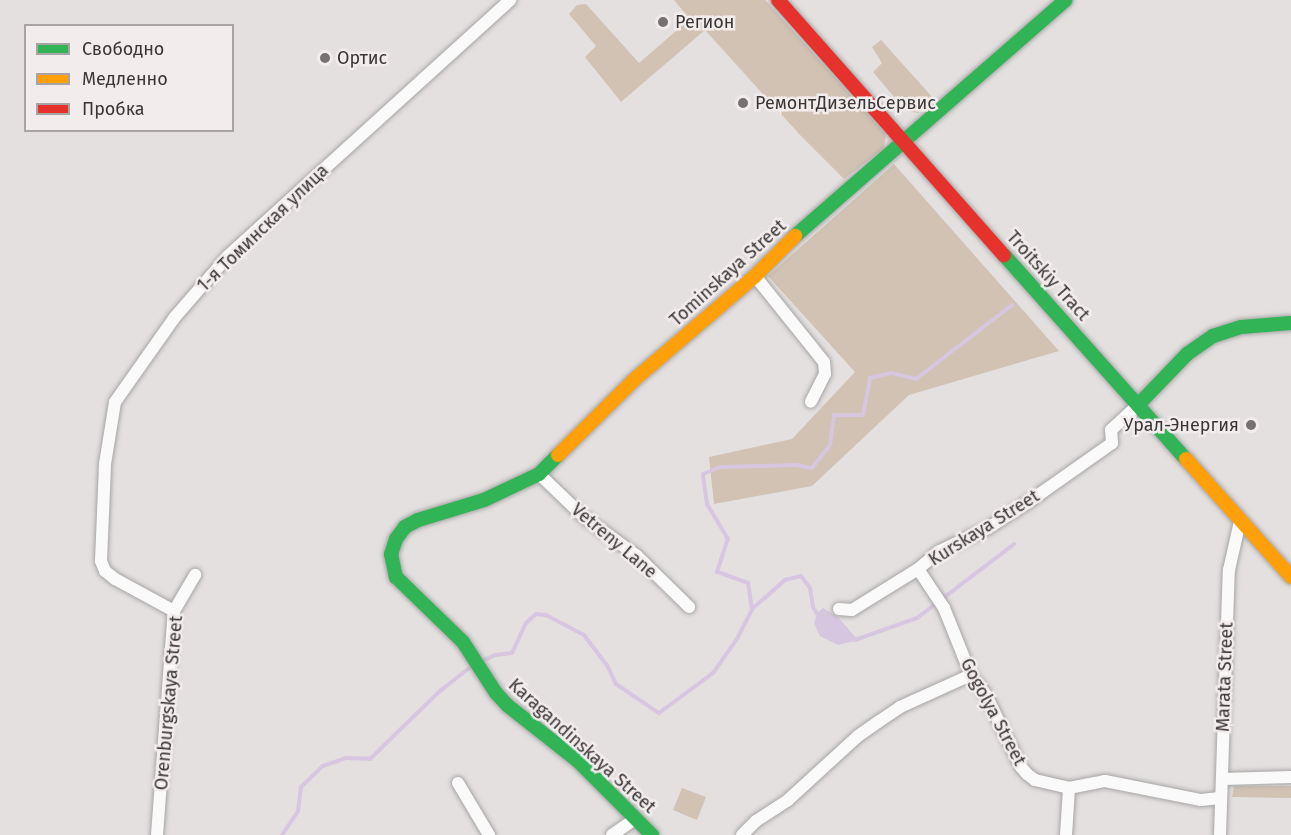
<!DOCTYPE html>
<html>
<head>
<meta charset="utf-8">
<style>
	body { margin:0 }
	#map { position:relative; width:1291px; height:835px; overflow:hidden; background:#e4e0e0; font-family:"Fira Sans",sans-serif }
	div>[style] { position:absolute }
	.green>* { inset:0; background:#d1c2b3 }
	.water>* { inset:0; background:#d7c6df }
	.stream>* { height:4px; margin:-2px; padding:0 2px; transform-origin:2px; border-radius:2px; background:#d7c6df }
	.roads { filter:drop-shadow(0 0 2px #a8a5a5) drop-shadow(0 0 2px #a8a5a5) }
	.street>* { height:12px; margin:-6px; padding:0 6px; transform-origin:6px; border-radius:6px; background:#fbfafa }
	.fast>* { height:14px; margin:-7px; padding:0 7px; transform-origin:7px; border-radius:7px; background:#30b455 }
	.slow>* { height:14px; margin:-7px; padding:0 7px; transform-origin:7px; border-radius:7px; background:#ff9f0a }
	.jam>* { height:14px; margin:-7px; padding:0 7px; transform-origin:7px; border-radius:7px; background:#e5322d }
	.dots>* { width:16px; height:16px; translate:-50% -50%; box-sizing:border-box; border:3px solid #f3eced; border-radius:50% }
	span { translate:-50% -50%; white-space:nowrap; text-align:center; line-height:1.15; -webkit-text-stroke:5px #f3eced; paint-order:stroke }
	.poi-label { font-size:18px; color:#3a3737 }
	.left { translate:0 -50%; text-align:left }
	.right { translate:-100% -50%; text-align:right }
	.street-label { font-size:18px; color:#3a3737 }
	.legend { position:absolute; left:24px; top:24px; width:210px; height:108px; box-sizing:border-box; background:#f3eced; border:2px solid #a9a4a4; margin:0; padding:8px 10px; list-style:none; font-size:18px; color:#3a3737 }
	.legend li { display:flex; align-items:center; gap:12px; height:30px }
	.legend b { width:30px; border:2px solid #a9a4a4 }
</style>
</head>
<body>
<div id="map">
	<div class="green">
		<div style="clip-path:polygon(674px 0,765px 0,886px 134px,884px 148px,844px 179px,801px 136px,705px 30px,621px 102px,585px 57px,596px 46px,569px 14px,577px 5px,586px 4px,639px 63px,690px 19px)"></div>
		<div style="clip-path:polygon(881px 40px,934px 99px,918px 113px,906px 111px,873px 72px,882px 63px,872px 47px)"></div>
		<div style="clip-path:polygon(894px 164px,1059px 351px,909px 395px,812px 486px,714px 504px,709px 457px,792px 439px,855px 372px,768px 276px)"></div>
		<div style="clip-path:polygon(1234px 786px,1291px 786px,1291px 798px,1232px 797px)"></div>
		<div style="clip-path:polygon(682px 788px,706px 797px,697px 820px,673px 810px)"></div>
	</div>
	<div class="water">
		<div style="clip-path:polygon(823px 608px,838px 617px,858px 640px,838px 645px,820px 636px,814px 623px,817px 613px)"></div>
	</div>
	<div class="stream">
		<div style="left:752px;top:609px;width:44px;rotate:-41.3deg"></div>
		<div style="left:785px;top:580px;width:16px;rotate:-14deg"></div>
		<div style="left:801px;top:576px;width:15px;rotate:53deg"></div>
		<div style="left:810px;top:588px;width:19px;rotate:81deg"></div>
		<div style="left:813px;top:607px;width:12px;rotate:59deg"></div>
		<div style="left:855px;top:640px;width:66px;rotate:-19.5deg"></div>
		<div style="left:917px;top:618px;width:122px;rotate:-37.3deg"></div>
		<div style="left:480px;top:662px;width:17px;rotate:-25deg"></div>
		<div style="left:495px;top:655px;width:17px;rotate:-7deg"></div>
		<div style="left:512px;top:653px;width:33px;rotate:-65deg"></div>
		<div style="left:526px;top:623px;width:13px;rotate:-42deg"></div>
		<div style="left:536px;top:614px;width:10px;rotate:6deg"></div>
		<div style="left:546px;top:615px;width:43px;rotate:27.8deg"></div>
		<div style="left:584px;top:635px;width:38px;rotate:53deg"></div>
		<div style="left:607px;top:665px;width:21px;rotate:65deg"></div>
		<div style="left:616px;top:684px;width:52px;rotate:34deg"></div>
		<div style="left:659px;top:713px;width:67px;rotate:-36.5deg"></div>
		<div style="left:713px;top:673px;width:42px;rotate:-54.8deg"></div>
		<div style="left:737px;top:639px;width:33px;rotate:-63deg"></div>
		<div style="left:752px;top:610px;width:27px;rotate:-98deg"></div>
		<div style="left:748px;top:583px;width:33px;rotate:-160deg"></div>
		<div style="left:717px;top:572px;width:35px;rotate:-72deg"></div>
		<div style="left:728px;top:539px;width:41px;rotate:-121deg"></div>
		<div style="left:707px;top:504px;width:30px;rotate:-98deg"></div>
		<div style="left:703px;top:474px;width:18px;rotate:-22deg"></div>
		<div style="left:720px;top:467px;width:76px;rotate:-1.5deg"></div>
		<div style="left:796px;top:465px;width:16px;rotate:11deg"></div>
		<div style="left:812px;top:468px;width:29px;rotate:-52deg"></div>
		<div style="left:830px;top:445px;width:30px;rotate:-82deg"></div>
		<div style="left:834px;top:415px;width:29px"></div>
		<div style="left:863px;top:415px;width:38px;rotate:-79deg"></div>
		<div style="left:870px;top:378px;width:22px;rotate:-13deg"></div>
		<div style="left:891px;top:373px;width:26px;rotate:13deg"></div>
		<div style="left:916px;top:379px;width:121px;rotate:-37.6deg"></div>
		<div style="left:282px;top:835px;width:29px;rotate:-56deg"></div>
		<div style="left:298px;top:811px;width:24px;rotate:-83deg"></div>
		<div style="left:301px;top:787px;width:30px;rotate:-44deg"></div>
		<div style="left:323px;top:766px;width:24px;rotate:-19deg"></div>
		<div style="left:346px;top:758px;width:24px;rotate:2deg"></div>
		<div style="left:370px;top:759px;width:98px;rotate:-44.2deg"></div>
		<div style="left:440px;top:691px;width:42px;rotate:-38.2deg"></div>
	</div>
	<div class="roads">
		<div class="street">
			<div style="left:755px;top:276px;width:110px;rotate:51.3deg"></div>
			<div style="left:824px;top:362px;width:12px;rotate:85deg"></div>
			<div style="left:825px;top:374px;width:31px;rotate:117deg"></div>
			<div style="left:539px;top:474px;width:62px;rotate:43.7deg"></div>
			<div style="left:584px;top:517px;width:66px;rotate:36.3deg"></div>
			<div style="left:637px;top:556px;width:73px;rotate:44.4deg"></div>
			<div style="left:918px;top:569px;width:47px;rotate:56.3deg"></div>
			<div style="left:944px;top:608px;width:72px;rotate:68.1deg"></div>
			<div style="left:971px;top:675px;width:25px;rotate:53deg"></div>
			<div style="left:986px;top:695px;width:80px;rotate:64.1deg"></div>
			<div style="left:1021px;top:767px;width:9px;rotate:49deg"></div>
			<div style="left:1027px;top:774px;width:10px;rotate:37deg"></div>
			<div style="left:1035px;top:780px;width:35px;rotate:13deg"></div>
			<div style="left:1069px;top:788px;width:37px;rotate:-11deg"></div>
			<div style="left:1105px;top:781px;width:98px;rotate:11.2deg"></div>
			<div style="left:1201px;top:800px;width:19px;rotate:-6deg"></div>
			<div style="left:839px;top:609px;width:13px;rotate:4deg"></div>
			<div style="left:852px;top:610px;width:78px;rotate:-31.8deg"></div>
			<div style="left:918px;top:569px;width:26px;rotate:-40deg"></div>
			<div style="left:938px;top:552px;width:55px;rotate:-25.6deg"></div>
			<div style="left:988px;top:528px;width:46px;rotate:-32.7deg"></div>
			<div style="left:1027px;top:503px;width:104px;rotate:-35.2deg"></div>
			<div style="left:1112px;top:443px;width:13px;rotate:-94deg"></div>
			<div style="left:1111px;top:430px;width:37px;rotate:-43deg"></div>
			<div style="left:174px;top:611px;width:67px;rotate:-151.5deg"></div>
			<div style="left:115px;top:579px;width:13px;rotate:-141deg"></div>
			<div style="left:105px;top:571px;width:11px;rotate:-112deg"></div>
			<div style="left:101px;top:561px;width:97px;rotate:-87.6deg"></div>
			<div style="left:105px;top:464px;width:63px;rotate:-80.8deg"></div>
			<div style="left:115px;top:402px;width:104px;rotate:-54.8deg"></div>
			<div style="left:175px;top:317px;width:81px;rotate:-49deg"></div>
			<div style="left:228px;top:256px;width:381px;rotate:-42.2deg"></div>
			<div style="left:1222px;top:779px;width:69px;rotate:-1.7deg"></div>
			<div style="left:458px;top:783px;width:61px;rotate:59.2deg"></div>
			<div style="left:157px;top:835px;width:225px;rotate:-85.7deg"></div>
			<div style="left:174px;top:611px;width:42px;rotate:-59.7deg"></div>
			<div style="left:612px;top:835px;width:29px;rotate:-35deg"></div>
			<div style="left:742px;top:835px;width:20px;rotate:-45deg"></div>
			<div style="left:756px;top:821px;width:38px;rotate:-33deg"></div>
			<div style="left:788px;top:800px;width:95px;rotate:-42.4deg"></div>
			<div style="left:858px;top:736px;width:24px;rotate:-35deg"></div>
			<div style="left:878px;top:722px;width:27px;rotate:-34deg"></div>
			<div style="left:900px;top:707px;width:78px;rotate:-24.3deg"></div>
			<div style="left:1066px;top:835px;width:47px;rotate:-86.3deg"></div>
			<div style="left:1220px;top:835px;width:265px;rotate:-88.1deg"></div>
			<div style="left:1229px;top:570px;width:50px;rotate:-77.3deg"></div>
		</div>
		<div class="fast">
			<div style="left:795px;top:236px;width:359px;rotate:-41.1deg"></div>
			<div style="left:1004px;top:255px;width:273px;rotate:48.3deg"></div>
			<div style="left:1138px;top:405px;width:71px;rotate:-46.1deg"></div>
			<div style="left:1187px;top:354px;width:32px;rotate:-35deg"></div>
			<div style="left:1213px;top:336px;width:29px;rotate:-18deg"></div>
			<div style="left:1241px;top:327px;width:50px;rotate:-4.6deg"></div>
			<div style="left:558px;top:455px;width:27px;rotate:135deg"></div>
			<div style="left:539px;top:474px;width:61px;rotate:154.7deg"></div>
			<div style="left:484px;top:500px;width:69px;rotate:163.1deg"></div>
			<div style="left:418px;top:520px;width:15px;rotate:152deg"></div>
			<div style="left:405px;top:527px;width:15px;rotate:127deg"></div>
			<div style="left:396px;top:539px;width:16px;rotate:108deg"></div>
			<div style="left:391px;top:554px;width:24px;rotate:78deg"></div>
			<div style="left:396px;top:577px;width:93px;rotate:44.1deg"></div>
			<div style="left:463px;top:642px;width:61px;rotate:57.1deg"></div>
			<div style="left:496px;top:693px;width:16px;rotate:47deg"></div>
			<div style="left:507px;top:705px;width:90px;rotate:38.3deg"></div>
			<div style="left:578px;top:761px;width:105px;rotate:45deg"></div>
		</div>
		<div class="slow">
			<div style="left:558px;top:455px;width:108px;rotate:-44.6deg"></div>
			<div style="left:635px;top:379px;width:158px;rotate:-40.6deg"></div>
			<div style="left:755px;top:276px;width:57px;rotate:-45deg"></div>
			<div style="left:1186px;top:459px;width:158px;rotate:48.3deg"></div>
		</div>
		<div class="jam">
			<div style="left:778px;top:0;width:341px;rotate:48.5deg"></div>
		</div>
	</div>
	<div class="dots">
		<div style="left:663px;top:22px;background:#767272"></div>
		<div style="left:325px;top:58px;background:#767272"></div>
		<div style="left:743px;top:103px;background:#767272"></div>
		<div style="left:1251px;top:425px;background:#767272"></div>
	</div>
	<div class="poi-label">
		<span class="left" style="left:675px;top:22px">Регион</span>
		<span class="left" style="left:337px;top:58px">Ортис</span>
		<span class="left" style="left:755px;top:103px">РемонтДизельСервис</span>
		<span class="right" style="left:1239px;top:425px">Урал-Энергия</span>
	</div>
	<div class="street-label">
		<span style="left:263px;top:228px;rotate:-44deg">1-я Томинская улица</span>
		<span style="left:728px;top:273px;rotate:-42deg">Tominskaya Street</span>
		<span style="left:1048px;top:276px;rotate:48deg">Troitskiy Tract</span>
		<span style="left:984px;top:528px;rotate:-32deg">Kurskaya Street</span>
		<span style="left:614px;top:541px;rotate:40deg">Vetreny Lane</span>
		<span style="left:1225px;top:677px;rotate:-88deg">Marata Street</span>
		<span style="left:169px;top:703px;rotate:-85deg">Orenburgskaya Street</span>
		<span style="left:993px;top:712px;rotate:62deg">Gogolya Street</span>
		<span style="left:582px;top:746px;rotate:42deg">Karagandinskaya Street</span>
	</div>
	<ul class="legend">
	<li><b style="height:8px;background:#30b455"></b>Свободно</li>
	<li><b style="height:8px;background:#ff9f0a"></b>Медленно</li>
	<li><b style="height:8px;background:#e5322d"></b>Пробка</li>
	</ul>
</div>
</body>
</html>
